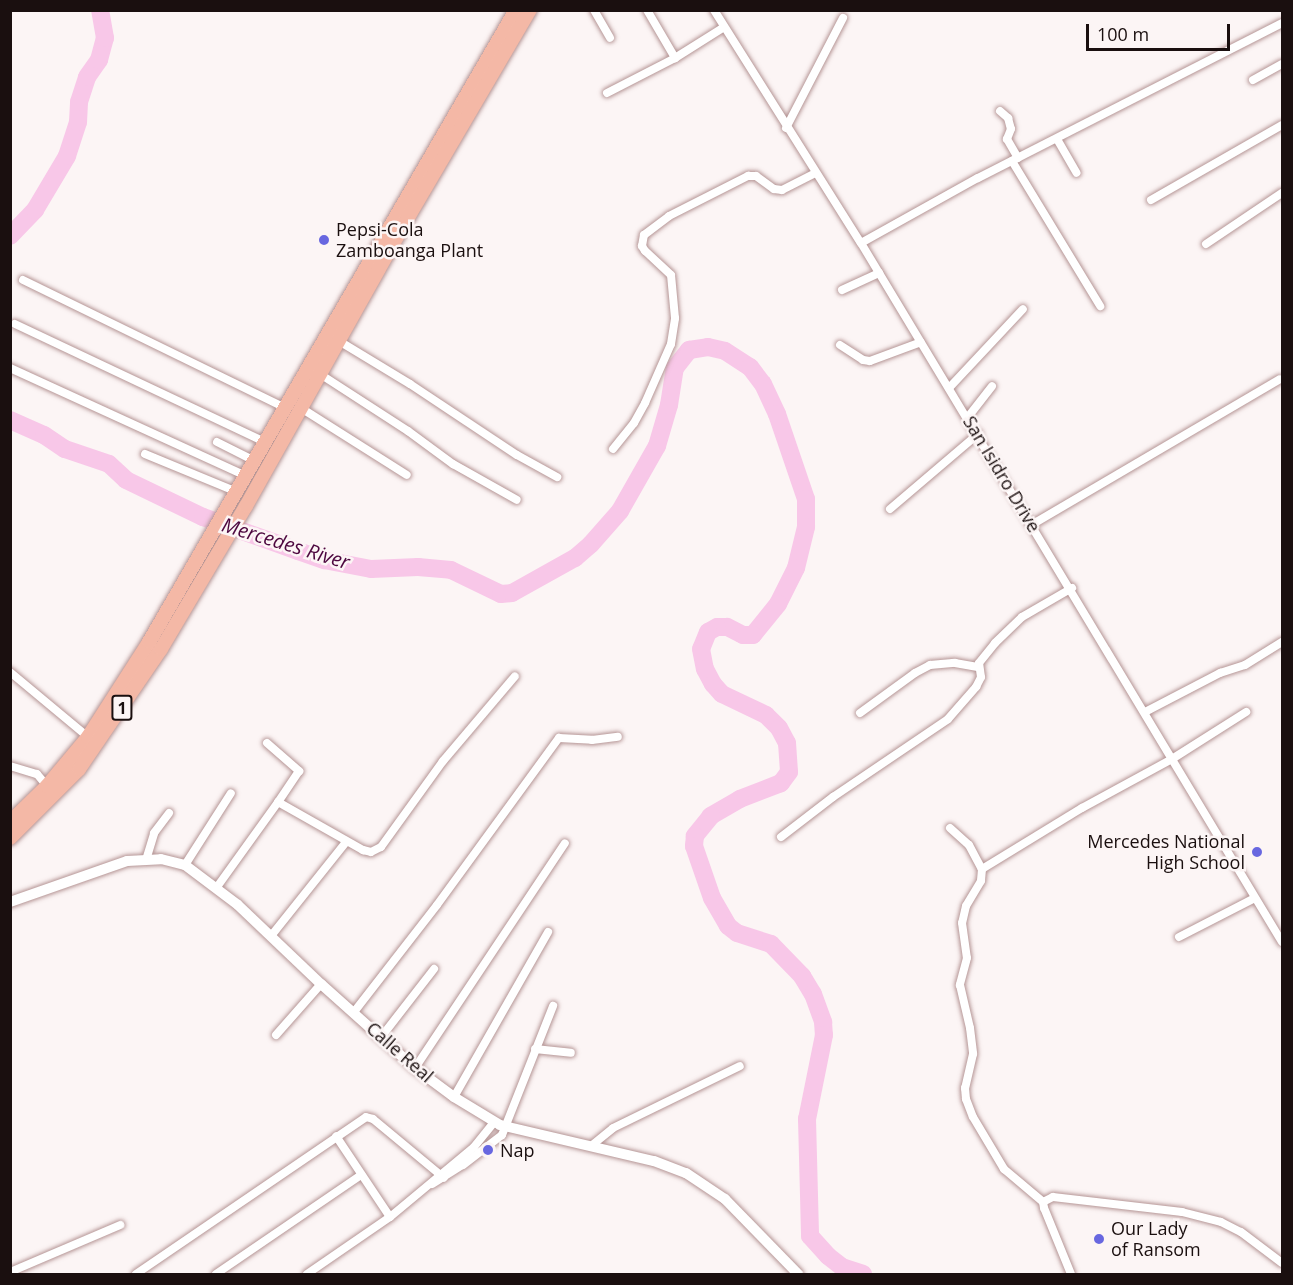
<!DOCTYPE html>
<html>
<head>
<meta charset="utf-8">
<style>
	body { margin:0 }
	#map { position:relative; width:1293px; height:1285px; overflow:hidden; background:#fcf5f5; font-family:"Open Sans",sans-serif }
	div>[style] { position:absolute }
	.river>* { height:18px; margin:-9px; padding:0 9px; transform-origin:9px; border-radius:9px; background:#f8c7e8 }
	.roads { filter:drop-shadow(0 0 2px #b59595) drop-shadow(0 0 2px #b59595) }
	.minor>* { height:8px; margin:-4px; padding:0 4px; transform-origin:4px; border-radius:4px; background:#fff }
	.tertiary>* { height:10px; margin:-5px; padding:0 5px; transform-origin:5px; border-radius:5px; background:#fff }
	.trunk>* { height:14px; margin:-7px; padding:0 7px; transform-origin:7px; border-radius:7px; background:#f4b8a6 }
	.dots>* { width:16px; height:16px; translate:-50% -50%; box-sizing:border-box; border:3px solid #fcf5f5; border-radius:50% }
	span { translate:-50% -50%; white-space:nowrap; text-align:center; line-height:1.15; -webkit-text-stroke:5px #fcf5f5; paint-order:stroke }
	.shield-label span { padding:2px 4px; background:#fcf5f5; border:2px solid; border-radius:4px; -webkit-text-stroke-width:0 }
	.shield-label { font-size:16px; color:#1a0f0f; font-weight:700 }
	.poi-label { font-size:18px; color:#1a0f0f }
	.left { translate:0 -50%; text-align:left }
	.right { translate:-100% -50%; text-align:right }
	.street-label { font-size:18px; color:#1a0f0f }
	.water-label { font-size:20px; color:#4d073f; font-style:italic }
	.frame { position:absolute; inset:0; border:12px solid #1a0f0f; pointer-events:none }
	.scale { position:absolute; left:1086px; top:24px; width:144px; height:27px; box-sizing:border-box; border:3px solid #1a0f0f; border-top:0; padding-left:8px; font-size:18px; line-height:21px; white-space:nowrap; color:#1a0f0f; -webkit-text-stroke:4px #fcf5f5; paint-order:stroke }
</style>
</head>
<body>
<div id="map">
	<div class="river">
		<div style="left:10px;top:236px;width:36px;rotate:-46deg"></div>
		<div style="left:35px;top:210px;width:63px;rotate:-59.3deg"></div>
		<div style="left:67px;top:156px;width:36px;rotate:-72deg"></div>
		<div style="left:78px;top:122px;width:20px;rotate:-87deg"></div>
		<div style="left:79px;top:102px;width:26px;rotate:-72deg"></div>
		<div style="left:87px;top:77px;width:21px;rotate:-55deg"></div>
		<div style="left:99px;top:60px;width:23px;rotate:-75deg"></div>
		<div style="left:105px;top:38px;width:28px;rotate:-100deg"></div>
		<div style="left:10px;top:420px;width:37px;rotate:24deg"></div>
		<div style="left:44px;top:435px;width:25px;rotate:34deg"></div>
		<div style="left:65px;top:449px;width:46px;rotate:18.8deg"></div>
		<div style="left:109px;top:464px;width:23px;rotate:43deg"></div>
		<div style="left:126px;top:480px;width:85px;rotate:25.7deg"></div>
		<div style="left:203px;top:517px;width:101px;rotate:19.7deg"></div>
		<div style="left:298px;top:551px;width:28px;rotate:19deg"></div>
		<div style="left:324px;top:560px;width:48px;rotate:10.8deg"></div>
		<div style="left:371px;top:569px;width:47px;rotate:-2.4deg"></div>
		<div style="left:418px;top:567px;width:33px;rotate:5deg"></div>
		<div style="left:451px;top:570px;width:55px;rotate:25.6deg"></div>
		<div style="left:501px;top:594px;width:11px;rotate:-5deg"></div>
		<div style="left:512px;top:593px;width:72px;rotate:-29.1deg"></div>
		<div style="left:575px;top:558px;width:21px;rotate:-41deg"></div>
		<div style="left:591px;top:544px;width:44px;rotate:-48.7deg"></div>
		<div style="left:620px;top:511px;width:75px;rotate:-60.4deg"></div>
		<div style="left:657px;top:446px;width:43px;rotate:-73.7deg"></div>
		<div style="left:669px;top:405px;width:37px;rotate:-81deg"></div>
		<div style="left:675px;top:368px;width:23px;rotate:-52deg"></div>
		<div style="left:689px;top:350px;width:19px;rotate:-9deg"></div>
		<div style="left:708px;top:347px;width:17px;rotate:13deg"></div>
		<div style="left:725px;top:351px;width:30px;rotate:33deg"></div>
		<div style="left:750px;top:367px;width:21px;rotate:53deg"></div>
		<div style="left:763px;top:384px;width:33px;rotate:65deg"></div>
		<div style="left:777px;top:414px;width:90px;rotate:71.2deg"></div>
		<div style="left:806px;top:499px;width:28px;rotate:90deg"></div>
		<div style="left:806px;top:527px;width:42px;rotate:103.7deg"></div>
		<div style="left:796px;top:568px;width:40px;rotate:116.6deg"></div>
		<div style="left:778px;top:604px;width:40px;rotate:129deg"></div>
		<div style="left:753px;top:635px;width:10px;rotate:180deg"></div>
		<div style="left:743px;top:635px;width:18px;rotate:-153deg"></div>
		<div style="left:727px;top:627px;width:10px;rotate:180deg"></div>
		<div style="left:717px;top:627px;width:10px;rotate:151deg"></div>
		<div style="left:708px;top:632px;width:18px;rotate:112deg"></div>
		<div style="left:701px;top:649px;width:20px;rotate:79deg"></div>
		<div style="left:705px;top:669px;width:17px;rotate:62deg"></div>
		<div style="left:713px;top:684px;width:13px;rotate:48deg"></div>
		<div style="left:722px;top:694px;width:49px;rotate:25.5deg"></div>
		<div style="left:766px;top:715px;width:18px;rotate:45deg"></div>
		<div style="left:779px;top:728px;width:17px;rotate:62deg"></div>
		<div style="left:787px;top:743px;width:29px;rotate:86deg"></div>
		<div style="left:789px;top:772px;width:14px;rotate:126deg"></div>
		<div style="left:781px;top:783px;width:44px;rotate:158.7deg"></div>
		<div style="left:740px;top:799px;width:34px;rotate:150deg"></div>
		<div style="left:711px;top:816px;width:26px;rotate:129deg"></div>
		<div style="left:695px;top:836px;width:10px;rotate:96deg"></div>
		<div style="left:694px;top:846px;width:55px;rotate:70.9deg"></div>
		<div style="left:712px;top:898px;width:32px;rotate:60deg"></div>
		<div style="left:728px;top:926px;width:11px;rotate:38deg"></div>
		<div style="left:737px;top:933px;width:36px;rotate:18deg"></div>
		<div style="left:771px;top:944px;width:45px;rotate:45.9deg"></div>
		<div style="left:802px;top:976px;width:21px;rotate:59deg"></div>
		<div style="left:813px;top:994px;width:30px;rotate:70deg"></div>
		<div style="left:823px;top:1022px;width:13px;rotate:86deg"></div>
		<div style="left:824px;top:1035px;width:86px;rotate:101.4deg"></div>
		<div style="left:807px;top:1119px;width:117px;rotate:88.5deg"></div>
		<div style="left:810px;top:1236px;width:27px;rotate:48deg"></div>
		<div style="left:828px;top:1256px;width:18px;rotate:38deg"></div>
		<div style="left:842px;top:1267px;width:22px;rotate:18deg"></div>
	</div>
	<div class="roads">
		<div class="minor">
			<div style="left:594px;top:10px;width:32px;rotate:60deg"></div>
			<div style="left:647px;top:10px;width:56px;rotate:59.7deg"></div>
			<div style="left:714px;top:10px;width:275px;rotate:57.8deg"></div>
			<div style="left:861px;top:243px;width:816px;rotate:58.94deg"></div>
			<div style="left:1253px;top:80px;width:33px;rotate:-29deg"></div>
			<div style="left:607px;top:93px;width:76px;rotate:-27.2deg"></div>
			<div style="left:675px;top:58px;width:58px;rotate:-32.3deg"></div>
			<div style="left:1000px;top:111px;width:11px;rotate:41deg"></div>
			<div style="left:1008px;top:118px;width:11px;rotate:75deg"></div>
			<div style="left:1011px;top:129px;width:11px;rotate:112deg"></div>
			<div style="left:1007px;top:139px;width:22px;rotate:60deg"></div>
			<div style="left:786px;top:128px;width:124px;rotate:-62.6deg"></div>
			<div style="left:1057px;top:139px;width:39px;rotate:60deg"></div>
			<div style="left:1012px;top:161px;width:170px;rotate:58.7deg"></div>
			<div style="left:1151px;top:200px;width:151px;rotate:-29.8deg"></div>
			<div style="left:861px;top:243px;width:134px;rotate:-29.1deg"></div>
			<div style="left:978px;top:178px;width:341px;rotate:-27deg"></div>
			<div style="left:1206px;top:244px;width:92px;rotate:-33.9deg"></div>
			<div style="left:23px;top:280px;width:292px;rotate:26deg"></div>
			<div style="left:842px;top:290px;width:41px;rotate:-24.7deg"></div>
			<div style="left:15px;top:324px;width:279px;rotate:25.3deg"></div>
			<div style="left:339px;top:341px;width:83px;rotate:31.2deg"></div>
			<div style="left:410px;top:384px;width:128px;rotate:33.6deg"></div>
			<div style="left:517px;top:455px;width:46px;rotate:28.8deg"></div>
			<div style="left:840px;top:345px;width:27px;rotate:33deg"></div>
			<div style="left:863px;top:360px;width:7px;rotate:8deg"></div>
			<div style="left:870px;top:361px;width:54px;rotate:-20.4deg"></div>
			<div style="left:10px;top:368px;width:260px;rotate:24.6deg"></div>
			<div style="left:320px;top:374px;width:105px;rotate:32.9deg"></div>
			<div style="left:408px;top:431px;width:56px;rotate:36.3deg"></div>
			<div style="left:453px;top:464px;width:73px;rotate:29.4deg"></div>
			<div style="left:949px;top:388px;width:108px;rotate:-46.9deg"></div>
			<div style="left:301px;top:408px;width:125px;rotate:32.3deg"></div>
			<div style="left:968px;top:417px;width:39px;rotate:-52deg"></div>
			<div style="left:217px;top:442px;width:42px;rotate:26.6deg"></div>
			<div style="left:613px;top:449px;width:33px;rotate:-51deg"></div>
			<div style="left:634px;top:423px;width:23px;rotate:-61deg"></div>
			<div style="left:645px;top:403px;width:64px;rotate:-66.2deg"></div>
			<div style="left:671px;top:344px;width:26px;rotate:-81deg"></div>
			<div style="left:675px;top:318px;width:43px;rotate:-95.3deg"></div>
			<div style="left:671px;top:275px;width:35px;rotate:-137deg"></div>
			<div style="left:645px;top:251px;width:6px;rotate:-121deg"></div>
			<div style="left:642px;top:246px;width:11px;rotate:-80deg"></div>
			<div style="left:644px;top:235px;width:31px;rotate:-37deg"></div>
			<div style="left:669px;top:216px;width:89px;rotate:-26.9deg"></div>
			<div style="left:748px;top:176px;width:8px"></div>
			<div style="left:756px;top:176px;width:22px;rotate:36deg"></div>
			<div style="left:774px;top:189px;width:8px;rotate:7deg"></div>
			<div style="left:782px;top:190px;width:37px;rotate:-27deg"></div>
			<div style="left:145px;top:454px;width:100px;rotate:22.4deg"></div>
			<div style="left:890px;top:509px;width:116px;rotate:-40.4deg"></div>
			<div style="left:1033px;top:524px;width:286px;rotate:-30.4deg"></div>
			<div style="left:10px;top:672px;width:102px;rotate:39.8deg"></div>
			<div style="left:1145px;top:712px;width:85px;rotate:-27.5deg"></div>
			<div style="left:1220px;top:673px;width:26px;rotate:-18deg"></div>
			<div style="left:1245px;top:665px;width:44px;rotate:-31.9deg"></div>
			<div style="left:860px;top:713px;width:68px;rotate:-36deg"></div>
			<div style="left:915px;top:673px;width:17px;rotate:-28deg"></div>
			<div style="left:930px;top:665px;width:25px;rotate:-5deg"></div>
			<div style="left:955px;top:663px;width:23px;rotate:10deg"></div>
			<div style="left:267px;top:743px;width:43px;rotate:41.2deg"></div>
			<div style="left:299px;top:771px;width:37px;rotate:124deg"></div>
			<div style="left:10px;top:766px;width:28px;rotate:17deg"></div>
			<div style="left:37px;top:774px;width:16px;rotate:50deg"></div>
			<div style="left:950px;top:828px;width:25px;rotate:42deg"></div>
			<div style="left:969px;top:845px;width:27px;rotate:62deg"></div>
			<div style="left:982px;top:869px;width:12px;rotate:95deg"></div>
			<div style="left:981px;top:881px;width:29px;rotate:121deg"></div>
			<div style="left:966px;top:906px;width:17px;rotate:103deg"></div>
			<div style="left:962px;top:923px;width:35px;rotate:82deg"></div>
			<div style="left:967px;top:958px;width:28px;rotate:105deg"></div>
			<div style="left:960px;top:985px;width:44px;rotate:76.9deg"></div>
			<div style="left:970px;top:1028px;width:26px;rotate:83deg"></div>
			<div style="left:973px;top:1054px;width:35px;rotate:103deg"></div>
			<div style="left:965px;top:1088px;width:11px;rotate:85deg"></div>
			<div style="left:966px;top:1099px;width:19px;rotate:69deg"></div>
			<div style="left:973px;top:1117px;width:61px;rotate:59.2deg"></div>
			<div style="left:1004px;top:1169px;width:51px;rotate:40.2deg"></div>
			<div style="left:781px;top:837px;width:66px;rotate:-37.6deg"></div>
			<div style="left:833px;top:797px;width:139px;rotate:-34.1deg"></div>
			<div style="left:948px;top:719px;width:43px;rotate:-48.8deg"></div>
			<div style="left:976px;top:687px;width:11px;rotate:-63deg"></div>
			<div style="left:981px;top:677px;width:14px;rotate:-98deg"></div>
			<div style="left:979px;top:663px;width:26px;rotate:-51deg"></div>
			<div style="left:995px;top:643px;width:37px;rotate:-44deg"></div>
			<div style="left:1022px;top:617px;width:58px;rotate:-30.1deg"></div>
			<div style="left:146px;top:860px;width:28px;rotate:-73deg"></div>
			<div style="left:154px;top:833px;width:25px;rotate:-53deg"></div>
			<div style="left:185px;top:865px;width:85px;rotate:-57.4deg"></div>
			<div style="left:982px;top:869px;width:117px;rotate:-31.4deg"></div>
			<div style="left:1082px;top:808px;width:102px;rotate:-28.6deg"></div>
			<div style="left:1172px;top:759px;width:88px;rotate:-32.4deg"></div>
			<div style="left:217px;top:887px;width:105px;rotate:-54.3deg"></div>
			<div style="left:278px;top:802px;width:98px;rotate:29.5deg"></div>
			<div style="left:363px;top:850px;width:8px;rotate:14deg"></div>
			<div style="left:371px;top:852px;width:11px;rotate:-27deg"></div>
			<div style="left:381px;top:847px;width:106px;rotate:-54.2deg"></div>
			<div style="left:443px;top:761px;width:111px;rotate:-49.7deg"></div>
			<div style="left:271px;top:936px;width:120px;rotate:-51.4deg"></div>
			<div style="left:1179px;top:937px;width:85px;rotate:-27.2deg"></div>
			<div style="left:354px;top:1012px;width:135px;rotate:-52.2deg"></div>
			<div style="left:437px;top:905px;width:207px;rotate:-53.9deg"></div>
			<div style="left:559px;top:738px;width:33px;rotate:3deg"></div>
			<div style="left:592px;top:740px;width:26px;rotate:-7deg"></div>
			<div style="left:276px;top:1035px;width:68px;rotate:-48.6deg"></div>
			<div style="left:382px;top:1036px;width:85px;rotate:-52.2deg"></div>
			<div style="left:535px;top:1049px;width:36px;rotate:6deg"></div>
			<div style="left:415px;top:1068px;width:270px;rotate:-56.3deg"></div>
			<div style="left:454px;top:1097px;width:190px;rotate:-60.3deg"></div>
			<div style="left:591px;top:1146px;width:28px;rotate:-39deg"></div>
			<div style="left:613px;top:1128px;width:141px;rotate:-26deg"></div>
			<div style="left:432px;top:1184px;width:36px;rotate:-32deg"></div>
			<div style="left:463px;top:1165px;width:49px;rotate:-37.6deg"></div>
			<div style="left:502px;top:1135px;width:139px;rotate:-68.4deg"></div>
			<div style="left:390px;top:1217px;width:109px;rotate:-39.8deg"></div>
			<div style="left:474px;top:1147px;width:32px;rotate:-51deg"></div>
			<div style="left:10px;top:1272px;width:120px;rotate:-23.1deg"></div>
			<div style="left:136px;top:1274px;width:278px;rotate:-34.3deg"></div>
			<div style="left:366px;top:1117px;width:7px;rotate:16deg"></div>
			<div style="left:373px;top:1119px;width:92px;rotate:39.7deg"></div>
			<div style="left:216px;top:1274px;width:176px;rotate:-34.3deg"></div>
			<div style="left:307px;top:1274px;width:101px;rotate:-34.5deg"></div>
			<div style="left:390px;top:1217px;width:97px;rotate:-123.7deg"></div>
			<div style="left:1071px;top:1274px;width:71px;rotate:-112.2deg"></div>
			<div style="left:1044px;top:1208px;width:6px;rotate:-99deg"></div>
			<div style="left:1043px;top:1202px;width:11px;rotate:-27deg"></div>
			<div style="left:1053px;top:1197px;width:130px;rotate:6.6deg"></div>
			<div style="left:1182px;top:1212px;width:40px;rotate:14.4deg"></div>
			<div style="left:1221px;top:1222px;width:22px;rotate:27deg"></div>
			<div style="left:1241px;top:1232px;width:51px;rotate:37.1deg"></div>
		</div>
		<div class="tertiary">
			<div style="left:10px;top:902px;width:124px;rotate:-19.3deg"></div>
			<div style="left:127px;top:861px;width:34px;rotate:-3deg"></div>
			<div style="left:161px;top:859px;width:25px;rotate:14deg"></div>
			<div style="left:185px;top:865px;width:66px;rotate:37deg"></div>
			<div style="left:238px;top:905px;width:115px;rotate:43.6deg"></div>
			<div style="left:321px;top:984px;width:126px;rotate:41.8deg"></div>
			<div style="left:415px;top:1068px;width:49px;rotate:36.6deg"></div>
			<div style="left:454px;top:1097px;width:54px;rotate:31.3deg"></div>
			<div style="left:500px;top:1125px;width:158px;rotate:13.2deg"></div>
			<div style="left:654px;top:1161px;width:34px;rotate:21deg"></div>
			<div style="left:686px;top:1173px;width:47px;rotate:33.7deg"></div>
			<div style="left:725px;top:1199px;width:105px;rotate:45.8deg"></div>
		</div>
		<div class="trunk">
			<div style="left:10px;top:822px;width:52px;rotate:-44.2deg"></div>
			<div style="left:47px;top:786px;width:64px;rotate:-50.1deg"></div>
			<div style="left:88px;top:737px;width:113px;rotate:-57.3deg"></div>
			<div style="left:149px;top:642px;width:731px;rotate:-59.86deg"></div>
			<div style="left:10px;top:838px;width:98px;rotate:-45deg"></div>
			<div style="left:79px;top:769px;width:145px;rotate:-55.7deg"></div>
			<div style="left:161px;top:649px;width:166px;rotate:-59.3deg"></div>
			<div style="left:246px;top:506px;width:313px;rotate:-60.7deg"></div>
			<div style="left:399px;top:233px;width:259px;rotate:-59.6deg"></div>
		</div>
	</div>
	<div class="dots">
		<div style="left:324px;top:240px;background:#6867e0"></div>
		<div style="left:1257px;top:852px;background:#6867e0"></div>
		<div style="left:488px;top:1150px;background:#6867e0"></div>
		<div style="left:1099px;top:1239px;background:#6867e0"></div>
	</div>
	<div class="shield-label">
		<span style="left:122px;top:708px">1</span>
	</div>
	<div class="poi-label">
		<span class="left" style="left:336px;top:240px">Pepsi-Cola<br>Zamboanga Plant</span>
		<span class="right" style="left:1245px;top:852px">Mercedes National<br>High School</span>
		<span class="left" style="left:500px;top:1150px">Nap</span>
		<span class="left" style="left:1111px;top:1239px">Our Lady<br>of Ransom</span>
	</div>
	<div class="street-label">
		<span style="left:1002px;top:474px;rotate:59deg">San Isidro Drive</span>
		<span style="left:400px;top:1052px;rotate:41deg">Calle Real</span>
	</div>
	<div class="water-label">
		<span style="left:286px;top:543px;rotate:17deg">Mercedes River</span>
	</div>
	<div class="frame"></div>
	<div class="scale">100 m</div>
</div>
</body>
</html>
